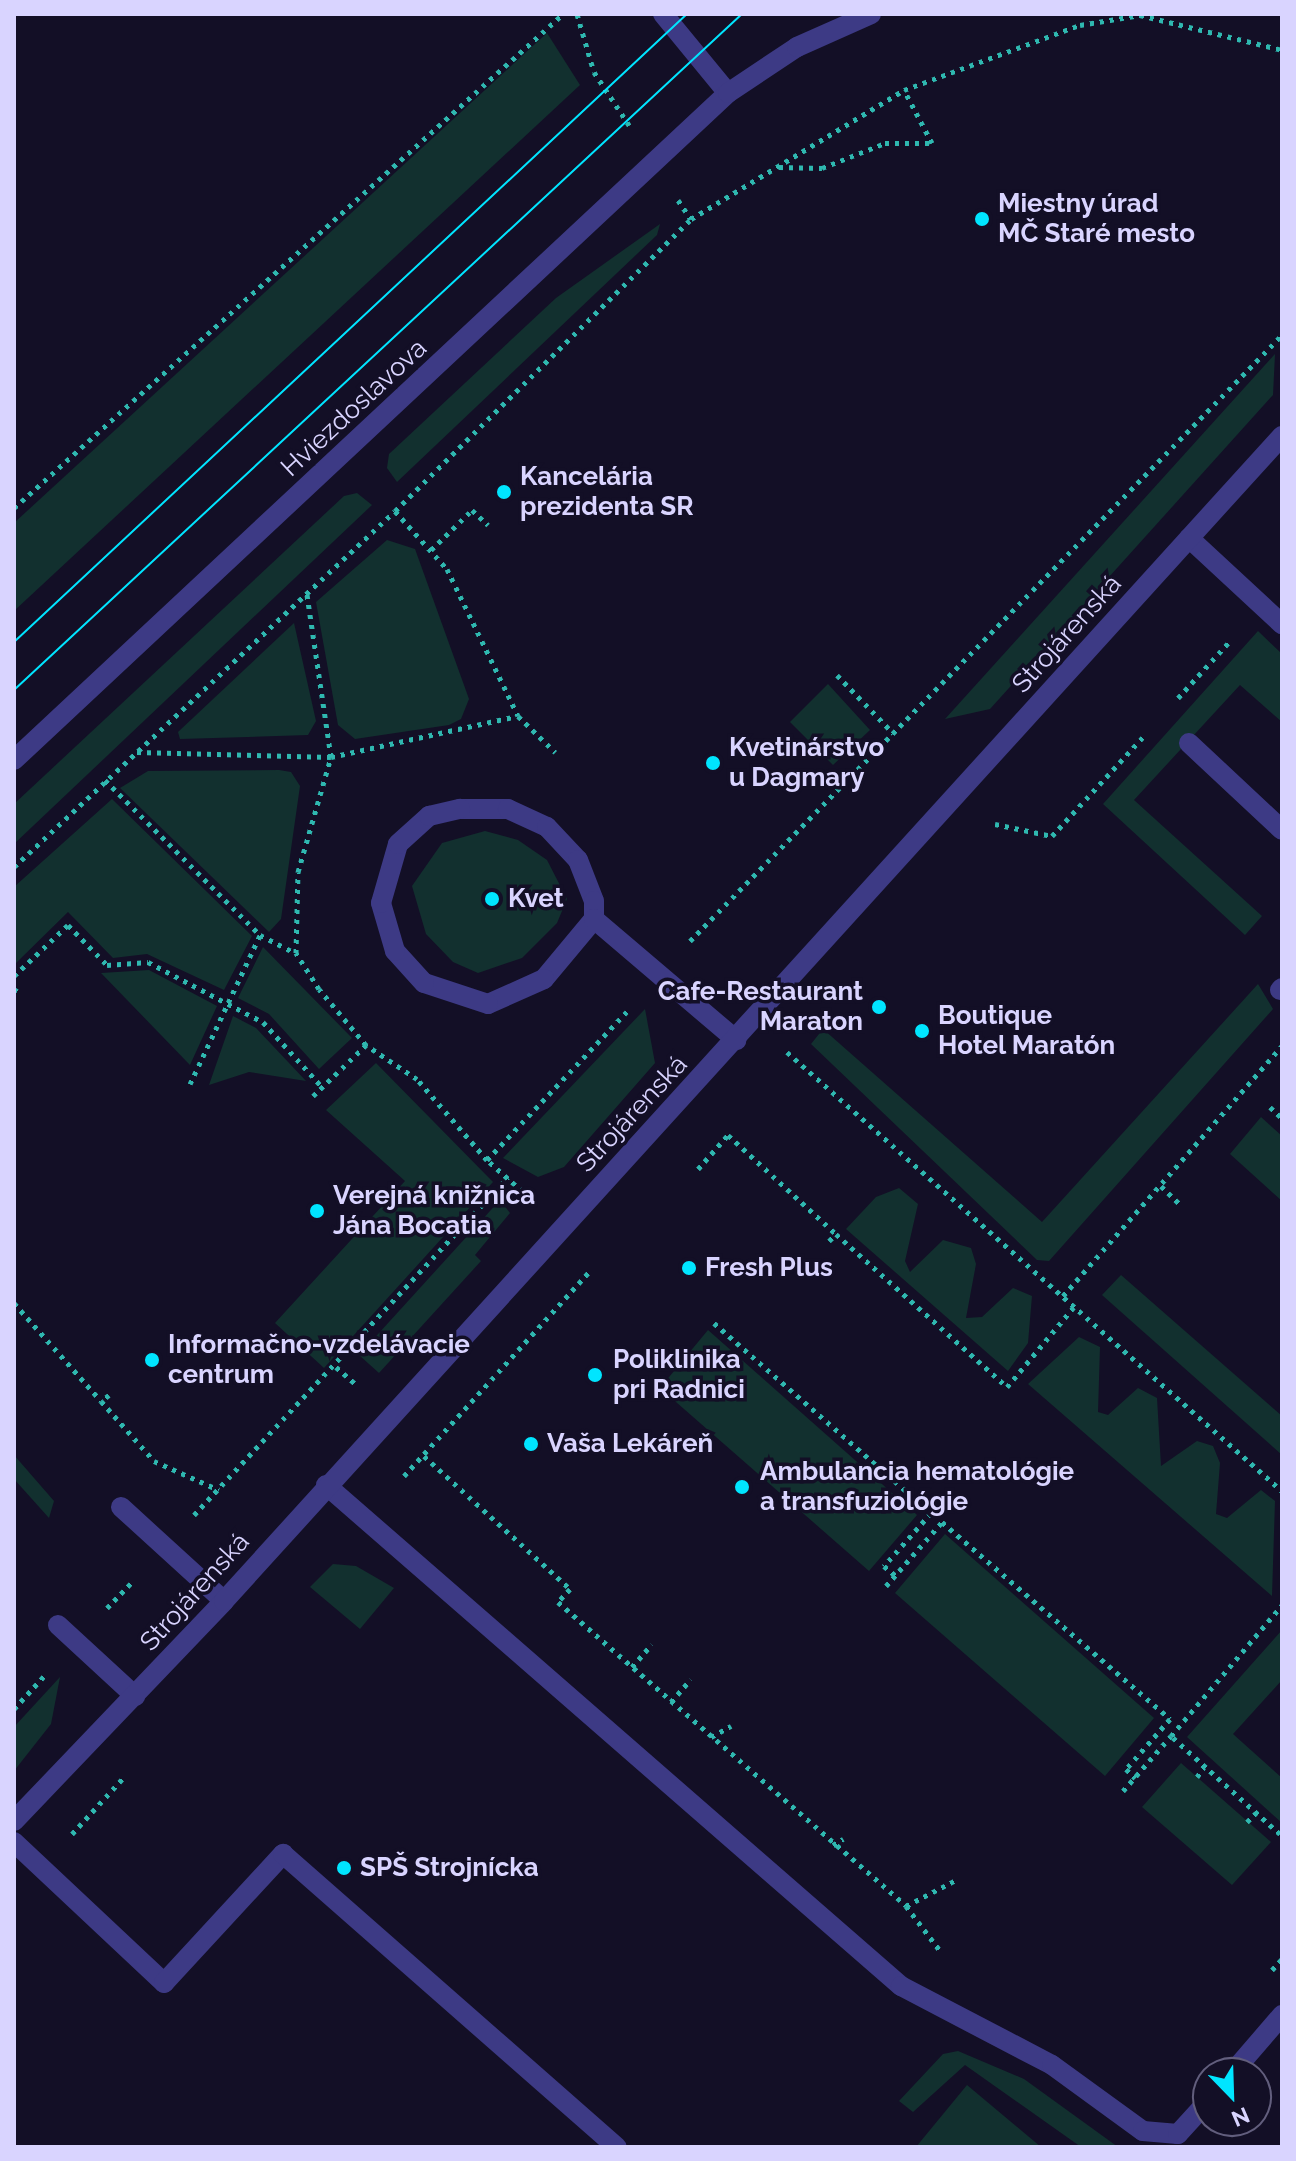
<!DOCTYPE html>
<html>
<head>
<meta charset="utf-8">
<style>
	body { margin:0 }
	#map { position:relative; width:1296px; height:2161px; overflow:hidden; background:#130f26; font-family:Raleway,sans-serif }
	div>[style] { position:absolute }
	.green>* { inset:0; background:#12302f }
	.path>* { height:5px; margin-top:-2.5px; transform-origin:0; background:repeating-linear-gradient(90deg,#2fb8b0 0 4px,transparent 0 10px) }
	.service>* { height:20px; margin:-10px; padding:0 10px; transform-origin:10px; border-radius:10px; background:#3d3a85 }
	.minor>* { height:20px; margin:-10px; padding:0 10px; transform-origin:10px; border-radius:10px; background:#3d3a85 }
	.tertiary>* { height:20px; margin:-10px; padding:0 10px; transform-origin:10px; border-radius:10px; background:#3d3a85 }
	.tram>* { height:2px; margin:-1px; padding:0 1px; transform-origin:1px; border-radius:1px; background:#00e5ff }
	.dots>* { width:22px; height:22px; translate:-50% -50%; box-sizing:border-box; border:4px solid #130f26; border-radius:50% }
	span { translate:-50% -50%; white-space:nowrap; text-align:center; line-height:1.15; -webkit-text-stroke:7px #130f26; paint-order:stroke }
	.poi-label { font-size:26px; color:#d9d4ff; font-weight:700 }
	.left { translate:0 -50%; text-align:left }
	.right { translate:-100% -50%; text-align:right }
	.street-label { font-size:26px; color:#d9d4ff }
	.frame { position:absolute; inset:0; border:16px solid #d9d4ff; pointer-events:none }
	.north { position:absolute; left:1192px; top:2057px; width:80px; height:80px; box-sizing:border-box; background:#130f26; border:2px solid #625e7d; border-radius:50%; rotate:157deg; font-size:22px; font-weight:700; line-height:32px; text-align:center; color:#d9d4ff }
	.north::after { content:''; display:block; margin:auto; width:28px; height:36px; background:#00e5ff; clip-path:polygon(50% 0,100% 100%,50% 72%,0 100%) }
</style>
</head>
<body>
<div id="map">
	<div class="green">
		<div style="clip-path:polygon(547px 33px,580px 85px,14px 611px,14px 523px)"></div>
		<div style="clip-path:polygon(660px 224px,657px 235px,397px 482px,387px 468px,389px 454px,556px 298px)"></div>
		<div style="clip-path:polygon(1275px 354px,1273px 395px,990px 709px,945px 719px)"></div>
		<div style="clip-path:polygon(357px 493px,372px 505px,14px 844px,14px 804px,344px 496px)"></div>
		<div style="clip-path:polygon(387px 540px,415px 549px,469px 699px,461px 719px,449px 725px,355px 739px,338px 725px,316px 602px)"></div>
		<div style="clip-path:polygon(294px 623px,316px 721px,308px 735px,180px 739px,178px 732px)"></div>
		<div style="clip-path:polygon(1258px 631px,1282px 654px,1282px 722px,1240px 685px,1134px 800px,1262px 916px,1245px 935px,1103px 804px)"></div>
		<div style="clip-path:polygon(828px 684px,870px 730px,833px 765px,790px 722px)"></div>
		<div style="clip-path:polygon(279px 770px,291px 772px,300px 786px,281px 919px,269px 932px,120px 788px,148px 771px)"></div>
		<div style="clip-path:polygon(112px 799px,252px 936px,224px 990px,147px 954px,113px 958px,68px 912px,14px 965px,14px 887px)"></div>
		<div style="clip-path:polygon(485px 831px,518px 840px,547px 860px,567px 899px,557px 923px,522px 958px,478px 973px,453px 962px,426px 934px,412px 886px,442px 843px)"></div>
		<div style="clip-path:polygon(263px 947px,352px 1038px,319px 1069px,269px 1014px,238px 998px)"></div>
		<div style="clip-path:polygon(149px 970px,217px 1006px,190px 1065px,101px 973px)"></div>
		<div style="clip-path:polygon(1258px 984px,1273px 1009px,1049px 1261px,1037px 1260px,811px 1044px,823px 1029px,1042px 1222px)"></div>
		<div style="clip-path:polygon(645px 1009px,655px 1063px,564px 1167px,538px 1177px,503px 1158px)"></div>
		<div style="clip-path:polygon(233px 1016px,256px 1028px,306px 1081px,249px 1072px,209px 1085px)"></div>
		<div style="clip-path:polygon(376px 1063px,493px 1182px,324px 1368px,275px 1323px,405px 1181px,326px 1110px)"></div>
		<div style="clip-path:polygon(1261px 1117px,1282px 1136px,1282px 1201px,1230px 1154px)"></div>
		<div style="clip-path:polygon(899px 1188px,918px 1204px,905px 1261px,910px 1272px,943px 1240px,971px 1248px,976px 1264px,966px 1318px,982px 1317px,1013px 1288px,1032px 1296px,1028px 1343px,1008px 1371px,846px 1229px,876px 1197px)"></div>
		<div style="clip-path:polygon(500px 1200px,510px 1213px,475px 1255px,481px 1261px,379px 1373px,359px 1355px)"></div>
		<div style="clip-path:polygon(1121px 1275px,1282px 1416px,1282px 1455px,1102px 1295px)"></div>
		<div style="clip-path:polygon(708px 1330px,917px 1515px,869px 1571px,660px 1388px)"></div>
		<div style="clip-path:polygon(1079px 1337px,1100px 1347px,1098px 1412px,1108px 1415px,1138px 1388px,1157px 1398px,1161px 1466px,1197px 1441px,1213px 1446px,1220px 1463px,1216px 1514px,1227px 1518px,1261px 1490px,1275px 1501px,1272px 1596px,1028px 1384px)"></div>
		<div style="clip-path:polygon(14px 1455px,54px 1501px,49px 1518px,14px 1479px)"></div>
		<div style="clip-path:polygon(945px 1534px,1154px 1718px,1105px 1776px,895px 1593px)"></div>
		<div style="clip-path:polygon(333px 1564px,356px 1566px,394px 1588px,360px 1629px,310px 1587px)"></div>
		<div style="clip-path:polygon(1282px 1630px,1282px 1680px,1233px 1734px,1282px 1778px,1282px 1823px,1187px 1737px)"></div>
		<div style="clip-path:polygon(60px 1677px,51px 1724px,14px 1771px,14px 1727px)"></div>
		<div style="clip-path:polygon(1181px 1763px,1271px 1842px,1232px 1885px,1142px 1807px)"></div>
		<div style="clip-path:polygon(958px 2051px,1024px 2079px,1118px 2147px,1081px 2147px,965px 2065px,913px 2112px,899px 2101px,943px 2054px)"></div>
		<div style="clip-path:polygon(967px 2085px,1041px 2147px,916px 2147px)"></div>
	</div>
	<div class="path">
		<div style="left:577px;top:14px;width:60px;rotate:73.7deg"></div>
		<div style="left:594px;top:72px;width:64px;rotate:56.6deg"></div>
		<div style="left:779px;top:167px;width:43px;rotate:1.3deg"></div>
		<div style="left:822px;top:168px;width:68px;rotate:-21.6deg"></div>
		<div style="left:885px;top:143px;width:47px"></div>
		<div style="left:932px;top:143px;width:60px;rotate:-117.8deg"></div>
		<div style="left:678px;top:200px;width:23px;rotate:56deg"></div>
		<div style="left:14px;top:508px;width:739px;rotate:-41.98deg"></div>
		<div style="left:395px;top:511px;width:78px;rotate:48.1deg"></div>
		<div style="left:447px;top:569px;width:163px;rotate:64.2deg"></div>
		<div style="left:431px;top:550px;width:57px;rotate:-44.3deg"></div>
		<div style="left:472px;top:510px;width:22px;rotate:43deg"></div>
		<div style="left:837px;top:675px;width:81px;rotate:46deg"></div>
		<div style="left:1178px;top:698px;width:79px;rotate:-47.6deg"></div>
		<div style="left:137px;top:752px;width:194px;rotate:1.5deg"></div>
		<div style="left:331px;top:757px;width:165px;rotate:-98.4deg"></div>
		<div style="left:105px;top:780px;width:219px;rotate:45deg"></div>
		<div style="left:260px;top:935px;width:39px;rotate:27deg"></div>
		<div style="left:995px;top:824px;width:58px;rotate:11.9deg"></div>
		<div style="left:1052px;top:836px;width:137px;rotate:-47.4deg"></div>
		<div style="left:14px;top:867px;width:521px;rotate:-43.06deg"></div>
		<div style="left:395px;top:511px;width:416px;rotate:-44.6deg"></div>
		<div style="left:691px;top:219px;width:249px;rotate:-31.2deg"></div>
		<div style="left:904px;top:90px;width:188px;rotate:-20.3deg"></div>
		<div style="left:1080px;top:25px;width:61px;rotate:-9.5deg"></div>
		<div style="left:1140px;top:15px;width:146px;rotate:13.8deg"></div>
		<div style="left:690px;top:941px;width:847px;rotate:-45.67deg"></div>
		<div style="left:14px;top:976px;width:74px;rotate:-43.4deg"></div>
		<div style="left:68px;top:925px;width:56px;rotate:45.7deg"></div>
		<div style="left:107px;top:965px;width:41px;rotate:-4.2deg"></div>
		<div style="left:148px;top:962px;width:130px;rotate:27.6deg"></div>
		<div style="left:263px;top:1022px;width:89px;rotate:47.7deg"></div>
		<div style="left:14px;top:989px;width:4px;rotate:34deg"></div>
		<div style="left:787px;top:1052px;width:662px;rotate:41.57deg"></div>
		<div style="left:190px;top:1084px;width:165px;rotate:-64.8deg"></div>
		<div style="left:313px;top:1096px;width:74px;rotate:-43.9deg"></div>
		<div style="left:1270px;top:1107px;width:16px;rotate:43deg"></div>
		<div style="left:487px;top:1160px;width:107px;rotate:-130.8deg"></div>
		<div style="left:417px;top:1079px;width:61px;rotate:-146.3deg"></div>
		<div style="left:366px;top:1045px;width:73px;rotate:-130deg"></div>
		<div style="left:319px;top:989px;width:43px;rotate:-122.6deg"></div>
		<div style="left:296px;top:953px;width:81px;rotate:-88.6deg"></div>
		<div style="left:298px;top:872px;width:120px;rotate:-74deg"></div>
		<div style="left:331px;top:757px;width:191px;rotate:-12.4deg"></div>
		<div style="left:518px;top:716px;width:52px;rotate:44.2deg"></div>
		<div style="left:698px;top:1169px;width:45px;rotate:-48.6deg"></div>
		<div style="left:728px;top:1135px;width:147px;rotate:42.5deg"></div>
		<div style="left:1161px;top:1186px;width:29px;rotate:44deg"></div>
		<div style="left:530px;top:1198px;width:57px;rotate:-138.5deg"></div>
		<div style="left:487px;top:1160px;width:209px;rotate:-46.7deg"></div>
		<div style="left:829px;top:1241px;width:10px;rotate:-45deg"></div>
		<div style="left:836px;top:1234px;width:229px;rotate:41.8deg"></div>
		<div style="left:1007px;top:1387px;width:104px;rotate:-50.1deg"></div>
		<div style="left:1063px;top:1296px;width:332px;rotate:-48.8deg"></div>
		<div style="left:14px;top:1303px;width:131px;rotate:48.4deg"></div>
		<div style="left:714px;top:1323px;width:288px;rotate:41.2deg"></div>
		<div style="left:931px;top:1513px;width:71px;rotate:131.6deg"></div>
		<div style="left:884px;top:1566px;width:16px;rotate:40deg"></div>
		<div style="left:336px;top:1367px;width:28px;rotate:41deg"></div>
		<div style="left:109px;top:1395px;width:10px;rotate:143deg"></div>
		<div style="left:101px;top:1401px;width:80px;rotate:48.5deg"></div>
		<div style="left:154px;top:1461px;width:71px;rotate:24deg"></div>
		<div style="left:424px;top:1456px;width:197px;rotate:42.3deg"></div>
		<div style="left:570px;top:1589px;width:18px;rotate:133deg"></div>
		<div style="left:558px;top:1602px;width:462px;rotate:41.1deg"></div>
		<div style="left:906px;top:1906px;width:58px;rotate:52.7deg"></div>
		<div style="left:404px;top:1476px;width:278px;rotate:-47.8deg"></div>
		<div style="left:194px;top:1515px;width:461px;rotate:-47.1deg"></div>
		<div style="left:886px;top:1586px;width:85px;rotate:-48.8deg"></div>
		<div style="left:942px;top:1522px;width:301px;rotate:40.8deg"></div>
		<div style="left:1170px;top:1719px;width:67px;rotate:131.3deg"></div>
		<div style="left:1126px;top:1769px;width:13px;rotate:45deg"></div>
		<div style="left:107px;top:1608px;width:37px;rotate:-46deg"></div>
		<div style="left:632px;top:1667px;width:30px;rotate:-49deg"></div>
		<div style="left:671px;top:1702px;width:30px;rotate:-49deg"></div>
		<div style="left:14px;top:1709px;width:47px;rotate:-47.6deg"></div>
		<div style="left:711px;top:1737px;width:23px;rotate:-29deg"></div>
		<div style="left:1197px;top:1777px;width:12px;rotate:-55deg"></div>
		<div style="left:1123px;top:1791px;width:73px;rotate:-48.9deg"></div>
		<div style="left:1247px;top:1822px;width:13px;rotate:-45deg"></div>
		<div style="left:72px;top:1834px;width:79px;rotate:-47.6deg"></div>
		<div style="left:1280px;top:1834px;width:147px;rotate:-138deg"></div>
		<div style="left:1171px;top:1736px;width:172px;rotate:-49.7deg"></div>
		<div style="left:833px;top:1845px;width:12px;rotate:-31deg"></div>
		<div style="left:906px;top:1906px;width:56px;rotate:-27.5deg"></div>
		<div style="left:1272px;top:1970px;width:15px;rotate:-48deg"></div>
	</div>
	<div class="service">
		<div style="left:1189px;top:538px;width:127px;rotate:42.8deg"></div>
		<div style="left:1189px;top:743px;width:127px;rotate:43.1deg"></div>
		<div style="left:460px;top:809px;width:48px"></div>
		<div style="left:508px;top:809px;width:43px;rotate:24.8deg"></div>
		<div style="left:547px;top:827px;width:45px;rotate:46.8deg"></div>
		<div style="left:578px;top:860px;width:44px;rotate:68.7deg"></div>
		<div style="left:594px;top:901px;width:18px;rotate:90deg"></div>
		<div style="left:594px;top:919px;width:78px;rotate:129.8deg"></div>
		<div style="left:544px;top:979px;width:61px;rotate:155.9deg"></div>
		<div style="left:488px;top:1004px;width:67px;rotate:-161.8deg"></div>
		<div style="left:424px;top:983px;width:43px;rotate:-132.2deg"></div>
		<div style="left:395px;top:951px;width:50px;rotate:-106.3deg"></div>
		<div style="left:381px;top:903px;width:61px;rotate:-73.9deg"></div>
		<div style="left:398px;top:844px;width:42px;rotate:-42.1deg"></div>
		<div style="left:429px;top:816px;width:32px;rotate:-13deg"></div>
		<div style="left:594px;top:919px;width:187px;rotate:40.4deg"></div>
		<div style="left:1280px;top:990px;width:3px;rotate:-45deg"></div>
		<div style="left:326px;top:1485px;width:763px;rotate:41.07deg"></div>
		<div style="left:901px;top:1986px;width:170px;rotate:27.6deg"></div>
		<div style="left:1052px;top:2065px;width:112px;rotate:36deg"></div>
		<div style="left:1143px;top:2131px;width:35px;rotate:5deg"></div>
		<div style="left:1178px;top:2134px;width:45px;rotate:-47.7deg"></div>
		<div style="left:121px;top:1507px;width:139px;rotate:42.4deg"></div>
		<div style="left:58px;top:1625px;width:105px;rotate:42.7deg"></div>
		<div style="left:14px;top:1842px;width:206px;rotate:43.2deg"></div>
		<div style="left:164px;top:1983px;width:176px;rotate:-47.3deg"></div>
		<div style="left:283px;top:1854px;width:444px;rotate:41.3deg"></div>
		<div style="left:1232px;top:2073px;width:77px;rotate:-49.2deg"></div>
	</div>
	<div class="minor">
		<div style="left:14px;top:1821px;width:304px;rotate:-46.3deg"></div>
		<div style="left:224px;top:1601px;width:1574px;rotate:-47.76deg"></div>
	</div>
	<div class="tertiary">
		<div style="left:663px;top:14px;width:102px;rotate:50.6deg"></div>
		<div style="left:14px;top:760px;width:977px;rotate:-43.05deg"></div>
		<div style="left:728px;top:93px;width:83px;rotate:-33.7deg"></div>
		<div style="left:797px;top:47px;width:81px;rotate:-24deg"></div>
	</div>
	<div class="tram">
		<div style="left:14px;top:642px;width:920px;rotate:-43.02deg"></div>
		<div style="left:14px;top:690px;width:993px;rotate:-42.88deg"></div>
	</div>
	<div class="dots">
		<div style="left:982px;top:219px;background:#00e5ff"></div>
		<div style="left:504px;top:492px;background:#00e5ff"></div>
		<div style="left:713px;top:763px;background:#00e5ff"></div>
		<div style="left:492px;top:899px;background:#00e5ff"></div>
		<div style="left:879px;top:1007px;background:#00e5ff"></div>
		<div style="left:922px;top:1031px;background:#00e5ff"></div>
		<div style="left:317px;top:1211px;background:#00e5ff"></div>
		<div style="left:689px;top:1268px;background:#00e5ff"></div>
		<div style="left:152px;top:1360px;background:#00e5ff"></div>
		<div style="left:595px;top:1375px;background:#00e5ff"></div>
		<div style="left:531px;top:1444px;background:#00e5ff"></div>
		<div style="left:742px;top:1487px;background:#00e5ff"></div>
		<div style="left:344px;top:1868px;background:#00e5ff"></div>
	</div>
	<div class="poi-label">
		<span class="left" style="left:998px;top:219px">Miestny úrad<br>MČ Staré mesto</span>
		<span class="left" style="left:520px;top:492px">Kancelária<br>prezidenta SR</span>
		<span class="left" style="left:729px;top:763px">Kvetinárstvo<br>u Dagmary</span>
		<span class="left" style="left:508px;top:899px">Kvet</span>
		<span class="right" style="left:863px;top:1007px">Cafe-Restaurant<br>Maraton</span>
		<span class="left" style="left:938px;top:1031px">Boutique<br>Hotel Maratón</span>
		<span class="left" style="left:333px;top:1211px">Verejná knižnica<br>Jána Bocatia</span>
		<span class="left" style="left:705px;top:1268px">Fresh Plus</span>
		<span class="left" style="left:168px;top:1360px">Informačno-vzdelávacie<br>centrum</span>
		<span class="left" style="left:613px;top:1375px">Poliklinika<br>pri Radnici</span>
		<span class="left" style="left:547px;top:1444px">Vaša Lekáreň</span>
		<span class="left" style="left:760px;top:1487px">Ambulancia hematológie<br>a transfuziológie</span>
		<span class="left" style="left:360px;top:1868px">SPŠ Strojnícka</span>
	</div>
	<div class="street-label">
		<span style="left:354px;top:408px;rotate:-43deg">Hviezdoslavova</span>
		<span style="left:1067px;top:634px;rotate:-48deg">Strojárenská</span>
		<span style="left:632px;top:1114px;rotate:-47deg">Strojárenská</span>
		<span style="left:195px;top:1592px;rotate:-48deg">Strojárenská</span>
	</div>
	<div class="frame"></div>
	<div class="north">N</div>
</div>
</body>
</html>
